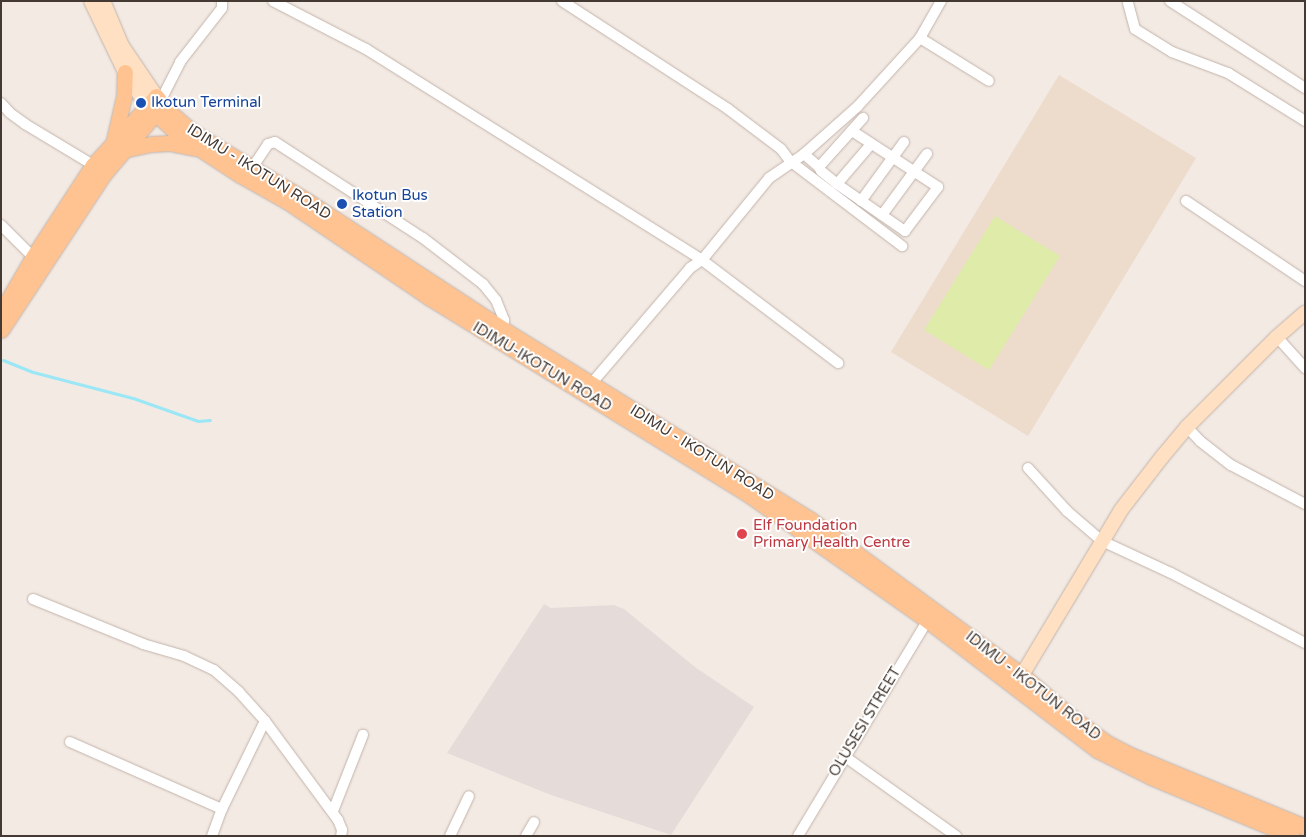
<!DOCTYPE html>
<html>
<head>
<meta charset="utf-8">
<style>
	body { margin:0 }
	#map { position:relative; width:1306px; height:837px; overflow:hidden; background:#f3eae4; font-family:"Varela Round",sans-serif }
	div>[style] { position:absolute }
	.industrial>* { inset:0; background:#e5dcd9 }
	.education>* { inset:0; background:#eddbcc }
	.green>* { inset:0; background:#deeba9 }
	.stream>* { height:3px; margin:-1.5px; padding:0 1.5px; transform-origin:1.5px; border-radius:1.5px; background:#9be7f5 }
	.roads { filter:drop-shadow(0 0 1px #c2b3a9) drop-shadow(0 0 1px #c2b3a9) }
	.street>* { height:10px; margin:-5px; padding:0 5px; transform-origin:5px; border-radius:5px; background:#fff }
	.secondary>* { height:14px; margin:-7px; padding:0 7px; transform-origin:7px; border-radius:7px; background:#ffe0c2 }
	.primary>* { height:15px; margin:-7.5px; padding:0 7.5px; transform-origin:7.5px; border-radius:7.5px; background:#ffc391 }
	.dots>* { width:14px; height:14px; translate:-50% -50%; box-sizing:border-box; border:2px solid #fff; border-radius:50% }
	span { translate:-50% -50%; white-space:nowrap; text-align:center; line-height:1.15; -webkit-text-stroke:4px #fff; paint-order:stroke }
	.transit-label { font-size:15px; color:#164399 }
	.left { translate:0 -50%; text-align:left }
	.street-label { font-size:15px; color:#453a33 }
	.health-label { font-size:15px; color:#be3a42 }
	.frame { position:absolute; inset:0; border:2px solid #453a33; pointer-events:none }
</style>
</head>
<body>
<div id="map">
	<div class="industrial">
		<div style="clip-path:polygon(544px 604px,551px 608px,614px 605px,624px 609px,695px 667px,754px 707px,671px 835px,551px 795px,447px 753px)"></div>
	</div>
	<div class="education">
		<div style="clip-path:polygon(1059px 75px,1196px 158px,1028px 436px,891px 352px)"></div>
	</div>
	<div class="green">
		<div style="clip-path:polygon(995px 216px,1060px 256px,989px 370px,924px 330px)"></div>
	</div>
	<div class="stream">
		<div style="left:3px;top:360px;width:32px;rotate:22deg"></div>
		<div style="left:33px;top:372px;width:103px;rotate:14.6deg"></div>
		<div style="left:133px;top:398px;width:69px;rotate:19.5deg"></div>
		<div style="left:198px;top:421px;width:12px;rotate:-5deg"></div>
	</div>
	<div class="roads">
		<div class="street">
			<div style="left:273px;top:1px;width:105px;rotate:27.3deg"></div>
			<div style="left:366px;top:49px;width:397px;rotate:32.1deg"></div>
			<div style="left:702px;top:260px;width:171px;rotate:37.1deg"></div>
			<div style="left:562px;top:1px;width:198px;rotate:33deg"></div>
			<div style="left:728px;top:109px;width:66px;rotate:37deg"></div>
			<div style="left:781px;top:149px;width:15px;rotate:53deg"></div>
			<div style="left:790px;top:161px;width:141px;rotate:37.2deg"></div>
			<div style="left:1170px;top:1px;width:161px;rotate:32.8deg"></div>
			<div style="left:1128px;top:3px;width:27px;rotate:75deg"></div>
			<div style="left:1135px;top:29px;width:44px;rotate:31.9deg"></div>
			<div style="left:1172px;top:52px;width:60px;rotate:20.6deg"></div>
			<div style="left:1228px;top:73px;width:91px;rotate:31.9deg"></div>
			<div style="left:920px;top:38px;width:81px;rotate:31.9deg"></div>
			<div style="left:164px;top:94px;width:36px;rotate:-63deg"></div>
			<div style="left:180px;top:62px;width:68px;rotate:-52.1deg"></div>
			<div style="left:222px;top:8px;width:7px;rotate:-90deg"></div>
			<div style="left:1px;top:103px;width:13px;rotate:48deg"></div>
			<div style="left:10px;top:113px;width:19px;rotate:36deg"></div>
			<div style="left:25px;top:124px;width:79px;rotate:31.1deg"></div>
			<div style="left:804px;top:154px;width:20px;rotate:41deg"></div>
			<div style="left:819px;top:167px;width:66px;rotate:-48.1deg"></div>
			<div style="left:819px;top:167px;width:4px;rotate:63deg"></div>
			<div style="left:821px;top:171px;width:21px;rotate:39deg"></div>
			<div style="left:837px;top:184px;width:83px;rotate:34.7deg"></div>
			<div style="left:905px;top:231px;width:55px;rotate:-53.1deg"></div>
			<div style="left:938px;top:187px;width:103px;rotate:-146.9deg"></div>
			<div style="left:252px;top:168px;width:29px;rotate:-56deg"></div>
			<div style="left:268px;top:144px;width:7px;rotate:-16deg"></div>
			<div style="left:275px;top:142px;width:176px;rotate:33deg"></div>
			<div style="left:423px;top:238px;width:76px;rotate:37.5deg"></div>
			<div style="left:483px;top:284px;width:21px;rotate:51deg"></div>
			<div style="left:496px;top:300px;width:22px;rotate:68deg"></div>
			<div style="left:504px;top:320px;width:9px;rotate:96deg"></div>
			<div style="left:837px;top:184px;width:52px;rotate:-49.6deg"></div>
			<div style="left:861px;top:201px;width:73px;rotate:-53.9deg"></div>
			<div style="left:1186px;top:201px;width:143px;rotate:33.9deg"></div>
			<div style="left:882px;top:215px;width:76px;rotate:-53.6deg"></div>
			<div style="left:1px;top:225px;width:45px;rotate:45deg"></div>
			<div style="left:1277px;top:337px;width:42px;rotate:47.9deg"></div>
			<div style="left:591px;top:384px;width:153px;rotate:-49.5deg"></div>
			<div style="left:690px;top:268px;width:14px;rotate:-34deg"></div>
			<div style="left:702px;top:260px;width:106px;rotate:-50.7deg"></div>
			<div style="left:769px;top:178px;width:42px;rotate:-34.4deg"></div>
			<div style="left:804px;top:154px;width:72px;rotate:-41.6deg"></div>
			<div style="left:858px;top:106px;width:92px;rotate:-47.6deg"></div>
			<div style="left:920px;top:38px;width:43px;rotate:-60.4deg"></div>
			<div style="left:1187px;top:427px;width:19px;rotate:47deg"></div>
			<div style="left:1200px;top:441px;width:39px;rotate:38deg"></div>
			<div style="left:1231px;top:465px;width:84px;rotate:27.8deg"></div>
			<div style="left:1028px;top:468px;width:58px;rotate:47.8deg"></div>
			<div style="left:1067px;top:511px;width:46px;rotate:40.6deg"></div>
			<div style="left:1102px;top:541px;width:76px;rotate:24.9deg"></div>
			<div style="left:1171px;top:573px;width:151px;rotate:27.6deg"></div>
			<div style="left:33px;top:599px;width:119px;rotate:22.2deg"></div>
			<div style="left:143px;top:644px;width:43px;rotate:16.3deg"></div>
			<div style="left:184px;top:656px;width:33px;rotate:25deg"></div>
			<div style="left:214px;top:670px;width:33px;rotate:41deg"></div>
			<div style="left:239px;top:692px;width:39px;rotate:48deg"></div>
			<div style="left:265px;top:721px;width:123px;rotate:53.6deg"></div>
			<div style="left:338px;top:820px;width:11px;rotate:68deg"></div>
			<div style="left:342px;top:830px;width:6px;rotate:99deg"></div>
			<div style="left:70px;top:742px;width:166px;rotate:23.8deg"></div>
			<div style="left:844px;top:756px;width:138px;rotate:35.5deg"></div>
			<div style="left:333px;top:811px;width:82px;rotate:-68.5deg"></div>
			<div style="left:212px;top:836px;width:29px;rotate:-70deg"></div>
			<div style="left:222px;top:809px;width:98px;rotate:-64deg"></div>
			<div style="left:450px;top:836px;width:44px;rotate:-64.6deg"></div>
			<div style="left:526px;top:836px;width:16px;rotate:-60deg"></div>
			<div style="left:798px;top:836px;width:257px;rotate:-59deg"></div>
		</div>
		<div class="secondary">
			<div style="left:91px;top:1px;width:79px;rotate:64.4deg"></div>
			<div style="left:125px;top:72px;width:40px;rotate:57.1deg"></div>
			<div style="left:103px;top:1px;width:49px;rotate:67.1deg"></div>
			<div style="left:122px;top:46px;width:60px;rotate:55.8deg"></div>
			<div style="left:1022px;top:675px;width:192px;rotate:-59deg"></div>
			<div style="left:1121px;top:510px;width:67px;rotate:-52.3deg"></div>
			<div style="left:1162px;top:457px;width:39px;rotate:-50deg"></div>
			<div style="left:1187px;top:427px;width:127px;rotate:-45deg"></div>
			<div style="left:1277px;top:337px;width:37px;rotate:-41deg"></div>
		</div>
		<div class="primary">
			<div style="left:156px;top:96px;width:16px;rotate:52deg"></div>
			<div style="left:166px;top:109px;width:37px;rotate:41deg"></div>
			<div style="left:194px;top:133px;width:134px;rotate:31deg"></div>
			<div style="left:309px;top:202px;width:232px;rotate:33.2deg"></div>
			<div style="left:503px;top:329px;width:362px;rotate:31.8deg"></div>
			<div style="left:811px;top:520px;width:262px;rotate:36.3deg"></div>
			<div style="left:1022px;top:675px;width:62px;rotate:40.4deg"></div>
			<div style="left:1069px;top:715px;width:47px;rotate:36.4deg"></div>
			<div style="left:1107px;top:743px;width:29px;rotate:27deg"></div>
			<div style="left:1133px;top:756px;width:186px;rotate:22.4deg"></div>
			<div style="left:147px;top:106px;width:36px;rotate:42deg"></div>
			<div style="left:174px;top:130px;width:32px;rotate:36deg"></div>
			<div style="left:200px;top:149px;width:48px;rotate:33deg"></div>
			<div style="left:240px;top:175px;width:55px;rotate:29.4deg"></div>
			<div style="left:288px;top:202px;width:171px;rotate:34.1deg"></div>
			<div style="left:430px;top:298px;width:375px;rotate:31.7deg"></div>
			<div style="left:749px;top:495px;width:218px;rotate:35.1deg"></div>
			<div style="left:927px;top:620px;width:214px;rotate:37.4deg"></div>
			<div style="left:1097px;top:750px;width:60px;rotate:26.6deg"></div>
			<div style="left:1151px;top:777px;width:153px;rotate:22.7deg"></div>
			<div style="left:114px;top:140px;width:45px;rotate:-77.2deg"></div>
			<div style="left:124px;top:96px;width:24px;rotate:-88deg"></div>
			<div style="left:123px;top:150px;width:30px;rotate:-12deg"></div>
			<div style="left:152px;top:144px;width:17px;rotate:-3deg"></div>
			<div style="left:169px;top:143px;width:26px;rotate:11deg"></div>
			<div style="left:1px;top:312px;width:64px;rotate:-59.8deg"></div>
			<div style="left:33px;top:257px;width:110px;rotate:-56.9deg"></div>
			<div style="left:93px;top:165px;width:90px;rotate:-47.3deg"></div>
			<div style="left:1px;top:330px;width:187px;rotate:-56.6deg"></div>
			<div style="left:104px;top:174px;width:87px;rotate:-49.7deg"></div>
		</div>
	</div>
	<div class="dots">
		<div style="left:141px;top:103px;background:#1a4fb4"></div>
		<div style="left:342px;top:204px;background:#1a4fb4"></div>
		<div style="left:742px;top:534px;background:#e0444e"></div>
	</div>
	<div class="transit-label">
		<span class="left" style="left:151px;top:103px">Ikotun Terminal</span>
		<span class="left" style="left:352px;top:204px">Ikotun Bus<br>Station</span>
	</div>
	<div class="street-label">
		<span style="left:259px;top:172px;rotate:32deg">IDIMU - IKOTUN ROAD</span>
		<span style="left:542px;top:367px;rotate:31deg">IDIMU-IKOTUN ROAD</span>
		<span style="left:702px;top:453px;rotate:32deg">IDIMU - IKOTUN ROAD</span>
		<span style="left:1033px;top:686px;rotate:38deg">IDIMU - IKOTUN ROAD</span>
		<span style="left:865px;top:722px;rotate:-59deg">OLUSESI STREET</span>
	</div>
	<div class="health-label">
		<span class="left" style="left:753px;top:534px">Elf Foundation<br>Primary Health Centre</span>
	</div>
	<div class="frame"></div>
</div>
</body>
</html>
